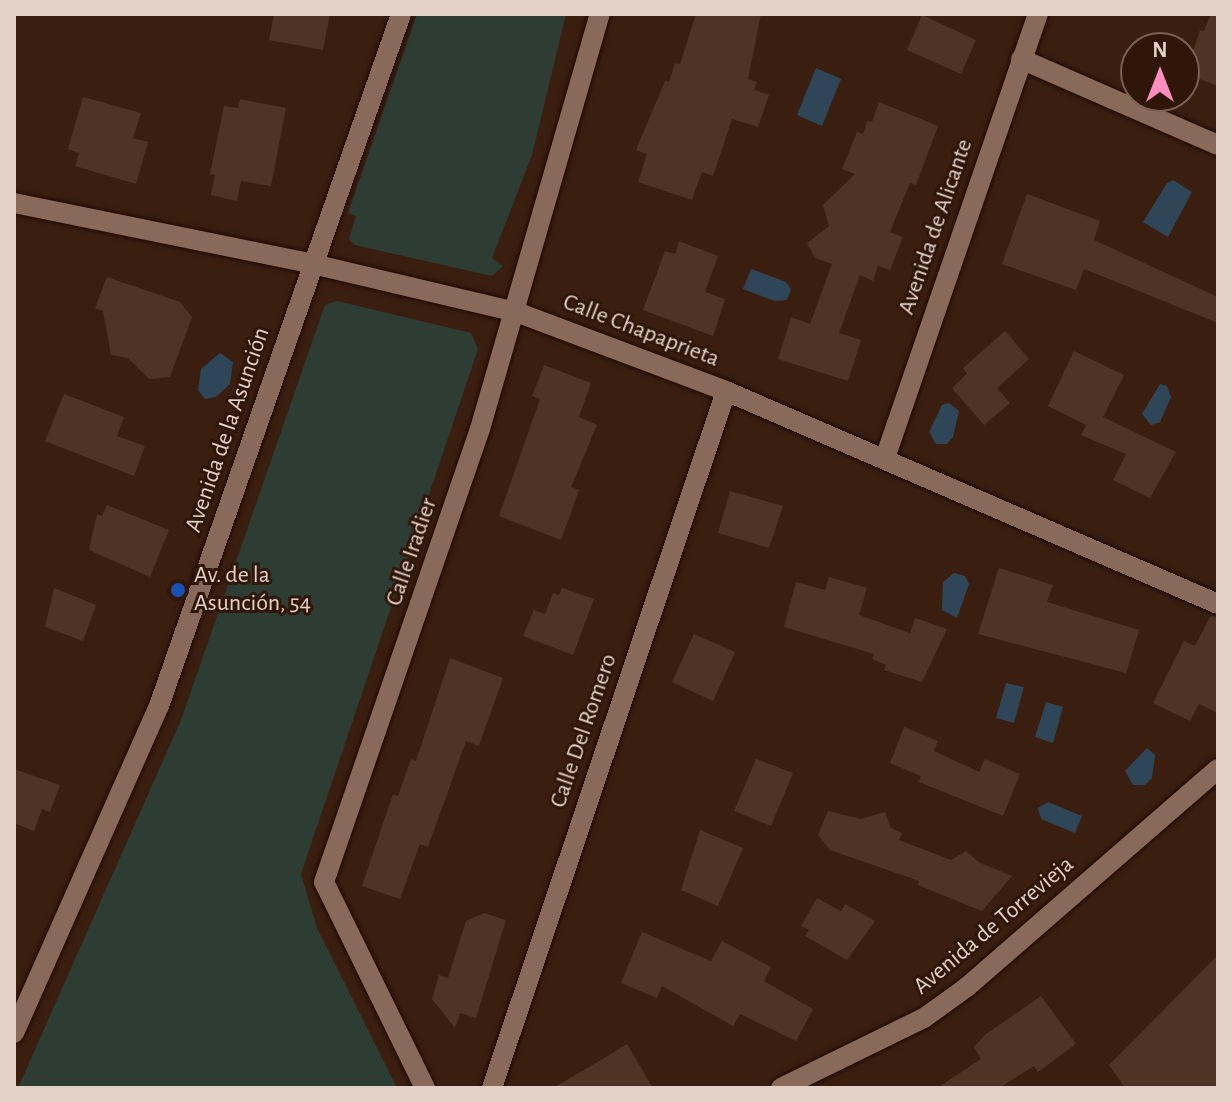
<!DOCTYPE html>
<html>
<head>
<meta charset="utf-8">
<style>
	body { margin:0 }
	#map { position:relative; width:1232px; height:1102px; overflow:hidden; background:#3a1f11; font-family:"Alegreya Sans",sans-serif }
	div>[style] { position:absolute }
	.green>* { inset:0; background:#2e3d33 }
	.water>* { inset:0; background:#2e4657 }
	.building>* { inset:0; background:#4f3325 }
	.roads { filter:drop-shadow(0 0 2px #200800) drop-shadow(0 0 2px #200800) }
	.minor>* { height:20px; margin:-10px; padding:0 10px; transform-origin:10px; border-radius:10px; background:#896959 }
	.dots>* { width:22px; height:22px; translate:-50% -50%; box-sizing:border-box; border:4px solid #2f1608; border-radius:50% }
	span { translate:-50% -50%; white-space:nowrap; text-align:center; line-height:1.15; -webkit-text-stroke:6px #2f1608; paint-order:stroke }
	.street-label { font-size:24px; color:#e3d1c8 }
	.poi-label { font-size:24px; color:#e3d1c8 }
	.left { translate:0 -50%; text-align:left }
	.frame { position:absolute; inset:0; border:16px solid #e3d1c8; pointer-events:none }
	.north { position:absolute; left:1120px; top:32px; width:80px; height:80px; box-sizing:border-box; background:#2f1608; border:2px solid #776155; border-radius:50%; rotate:0deg; font-size:22px; font-weight:700; line-height:32px; text-align:center; color:#e3d1c8 }
	.north::after { content:''; display:block; margin:auto; width:28px; height:36px; background:#fe8ebd; clip-path:polygon(50% 0,100% 100%,50% 72%,0 100%) }
</style>
</head>
<body>
<div id="map">
	<div class="green">
		<div style="clip-path:polygon(417px 14px,566px 14px,532px 155px,492px 258px,503px 266px,492px 276px,355px 245px,349px 239px,356px 216px,348px 213px)"></div>
		<div style="clip-path:polygon(337px 301px,471px 333px,478px 349px,301px 874px,317px 928px,397px 1088px,18px 1088px,181px 720px,325px 305px)"></div>
	</div>
	<div class="water">
		<div style="clip-path:polygon(816px 68px,841px 79px,822px 126px,797px 115px)"></div>
		<div style="clip-path:polygon(1173px 180px,1192px 192px,1168px 237px,1143px 222px,1167px 183px)"></div>
		<div style="clip-path:polygon(751px 269px,786px 282px,791px 289px,787px 300px,775px 301px,743px 289px)"></div>
		<div style="clip-path:polygon(220px 353px,233px 362px,230px 384px,216px 397px,205px 399px,198px 390px,201px 369px)"></div>
		<div style="clip-path:polygon(1160px 384px,1167px 386px,1171px 397px,1160px 422px,1151px 425px,1142px 414px)"></div>
		<div style="clip-path:polygon(949px 403px,959px 411px,953px 437px,947px 444px,936px 444px,929px 432px,942px 405px)"></div>
		<div style="clip-path:polygon(954px 573px,965px 576px,969px 584px,957px 618px,942px 610px,943px 582px)"></div>
		<div style="clip-path:polygon(1006px 683px,1024px 687px,1014px 723px,996px 718px)"></div>
		<div style="clip-path:polygon(1046px 702px,1063px 707px,1053px 743px,1035px 737px)"></div>
		<div style="clip-path:polygon(1147px 748px,1155px 755px,1152px 778px,1145px 785px,1133px 785px,1125px 771px)"></div>
		<div style="clip-path:polygon(1048px 802px,1082px 816px,1075px 833px,1041px 819px,1038px 808px)"></div>
	</div>
	<div class="building">
		<div style="clip-path:polygon(274px 14px,330px 14px,323px 50px,269px 40px)"></div>
		<div style="clip-path:polygon(696px 14px,761px 14px,748px 79px,757px 82px,754px 90px,769px 95px,758px 127px,732px 119px,713px 176px,702px 172px,692px 200px,638px 182px,647px 154px,636px 150px,665px 81px,669px 82px,675px 63px,680px 64px)"></div>
		<div style="clip-path:polygon(1211px 14px,1218px 14px,1218px 86px,1186px 74px,1200px 30px,1204px 31px)"></div>
		<div style="clip-path:polygon(922px 15px,976px 40px,961px 74px,907px 50px)"></div>
		<div style="clip-path:polygon(83px 97px,141px 113px,133px 138px,148px 142px,136px 184px,75px 166px,79px 153px,68px 149px)"></div>
		<div style="clip-path:polygon(240px 99px,286px 108px,271px 186px,241px 181px,237px 201px,211px 195px,215px 175px,210px 174px,224px 106px,238px 108px)"></div>
		<div style="clip-path:polygon(879px 102px,938px 126px,916px 185px,910px 183px,890px 232px,903px 237px,890px 270px,878px 266px,873px 281px,860px 275px,839px 333px,861px 340px,848px 381px,778px 359px,791px 317px,810px 324px,832px 264px,815px 258px,807px 243px,829px 226px,823px 205px,855px 174px,842px 169px,857px 132px,863px 134px,867px 121px,872px 122px)"></div>
		<div style="clip-path:polygon(1027px 194px,1100px 221px,1094px 240px,1218px 297px,1218px 323px,1084px 269px,1076px 290px,1002px 264px)"></div>
		<div style="clip-path:polygon(679px 241px,718px 256px,705px 292px,725px 299px,713px 336px,643px 310px,665px 251px,675px 254px)"></div>
		<div style="clip-path:polygon(107px 277px,180px 302px,192px 317px,170px 377px,149px 379px,128px 358px,111px 355px,103px 311px,95px 308px)"></div>
		<div style="clip-path:polygon(1005px 331px,1029px 359px,997px 388px,1010px 403px,984px 425px,952px 388px,967px 374px,963px 368px)"></div>
		<div style="clip-path:polygon(1074px 351px,1124px 375px,1103px 417px,1176px 452px,1150px 498px,1113px 480px,1126px 454px,1081px 435px,1086px 425px,1048px 406px)"></div>
		<div style="clip-path:polygon(544px 365px,591px 383px,579px 417px,597px 425px,571px 487px,579px 490px,561px 540px,499px 516px,540px 399px,532px 396px)"></div>
		<div style="clip-path:polygon(64px 394px,124px 417px,117px 436px,145px 446px,134px 476px,45px 441px)"></div>
		<div style="clip-path:polygon(730px 491px,783px 506px,769px 548px,718px 533px)"></div>
		<div style="clip-path:polygon(107px 505px,169px 530px,150px 577px,89px 550px,97px 514px,102px 516px)"></div>
		<div style="clip-path:polygon(999px 568px,1053px 585px,1047px 602px,1139px 630px,1126px 673px,978px 634px)"></div>
		<div style="clip-path:polygon(829px 577px,867px 588px,859px 615px,910px 633px,915px 618px,947px 629px,922px 682px,884px 670px,886px 665px,872px 659px,874px 654px,784px 627px,796px 582px,825px 590px)"></div>
		<div style="clip-path:polygon(54px 588px,96px 605px,83px 641px,45px 627px)"></div>
		<div style="clip-path:polygon(562px 588px,594px 599px,573px 655px,523px 636px,534px 610px,545px 614px,553px 593px,559px 595px)"></div>
		<div style="clip-path:polygon(1211px 615px,1218px 617px,1218px 713px,1199px 704px,1190px 721px,1153px 703px,1184px 641px,1195px 646px)"></div>
		<div style="clip-path:polygon(694px 634px,735px 652px,713px 701px,672px 682px)"></div>
		<div style="clip-path:polygon(450px 658px,503px 678px,479px 746px,466px 741px,428px 847px,420px 844px,400px 899px,362px 886px,393px 794px,398px 796px,411px 759px,416px 761px)"></div>
		<div style="clip-path:polygon(904px 727px,938px 741px,934px 751px,979px 772px,985px 759px,1020px 774px,1003px 816px,919px 782px,921px 776px,890px 763px)"></div>
		<div style="clip-path:polygon(756px 759px,793px 773px,771px 826px,734px 811px)"></div>
		<div style="clip-path:polygon(14px 769px,60px 785px,50px 812px,42px 809px,34px 831px,14px 823px)"></div>
		<div style="clip-path:polygon(828px 811px,861px 819px,885px 812px,891px 828px,902px 833px,899px 840px,951px 860px,966px 851px,980px 863px,1012px 876px,982px 911px,918px 885px,919px 881px,830px 850px,818px 835px)"></div>
		<div style="clip-path:polygon(700px 830px,743px 848px,718px 906px,681px 890px)"></div>
		<div style="clip-path:polygon(817px 898px,841px 911px,845px 904px,875px 921px,847px 960px,805px 936px,809px 930px,801px 926px)"></div>
		<div style="clip-path:polygon(484px 913px,506px 920px,476px 1018px,460px 1013px,455px 1028px,432px 999px,439px 975px,448px 978px,466px 921px)"></div>
		<div style="clip-path:polygon(642px 932px,711px 961px,722px 941px,771px 967px,764px 981px,813px 1009px,796px 1041px,740px 1014px,733px 1026px,662px 986px,657px 998px,621px 983px)"></div>
		<div style="clip-path:polygon(1218px 955px,1218px 1088px,1125px 1088px,1109px 1065px)"></div>
		<div style="clip-path:polygon(1041px 996px,1076px 1044px,1038px 1072px,1034px 1066px,999px 1088px,937px 1088px,981px 1059px,974px 1047px,985px 1035px)"></div>
		<div style="clip-path:polygon(627px 1044px,653px 1088px,553px 1088px,601px 1060px)"></div>
	</div>
	<div class="roads">
		<div class="minor">
			<div style="left:1021px;top:59px;width:215px;rotate:23.6deg"></div>
			<div style="left:14px;top:203px;width:305px;rotate:11.5deg"></div>
			<div style="left:313px;top:264px;width:209px;rotate:13.3deg"></div>
			<div style="left:516px;top:312px;width:224px;rotate:20.6deg"></div>
			<div style="left:726px;top:391px;width:536px;rotate:23.41deg"></div>
			<div style="left:885px;top:458px;width:470px;rotate:-71deg"></div>
			<div style="left:14px;top:1033px;width:358px;rotate:-66.1deg"></div>
			<div style="left:159px;top:706px;width:733px;rotate:-70.72deg"></div>
			<div style="left:425px;top:1088px;width:229px;rotate:-116.1deg"></div>
			<div style="left:324px;top:882px;width:479px;rotate:-71deg"></div>
			<div style="left:480px;top:429px;width:432px;rotate:-73.9deg"></div>
			<div style="left:492px;top:1088px;width:735px;rotate:-71.44deg"></div>
			<div style="left:781px;top:1088px;width:159px;rotate:-26.1deg"></div>
			<div style="left:924px;top:1018px;width:53px;rotate:-35.8deg"></div>
			<div style="left:967px;top:987px;width:332px;rotate:-41deg"></div>
		</div>
	</div>
	<div class="dots">
		<div style="left:178px;top:590px;background:#1a4fb4"></div>
	</div>
	<div class="street-label">
		<span style="left:936px;top:227px;rotate:-71deg">Avenida de Alicante</span>
		<span style="left:641px;top:331px;rotate:21deg">Calle Chapaprieta</span>
		<span style="left:228px;top:430px;rotate:-71deg">Avenida de la Asunción</span>
		<span style="left:412px;top:552px;rotate:-71deg">Calle Iradier</span>
		<span style="left:584px;top:731px;rotate:-71deg">Calle Del Romero</span>
		<span style="left:994px;top:926px;rotate:-40deg">Avenida de Torrevieja</span>
	</div>
	<div class="poi-label">
		<span class="left" style="left:194px;top:590px">Av. de la<br>Asunción, 54</span>
	</div>
	<div class="frame"></div>
	<div class="north">N</div>
</div>
</body>
</html>
